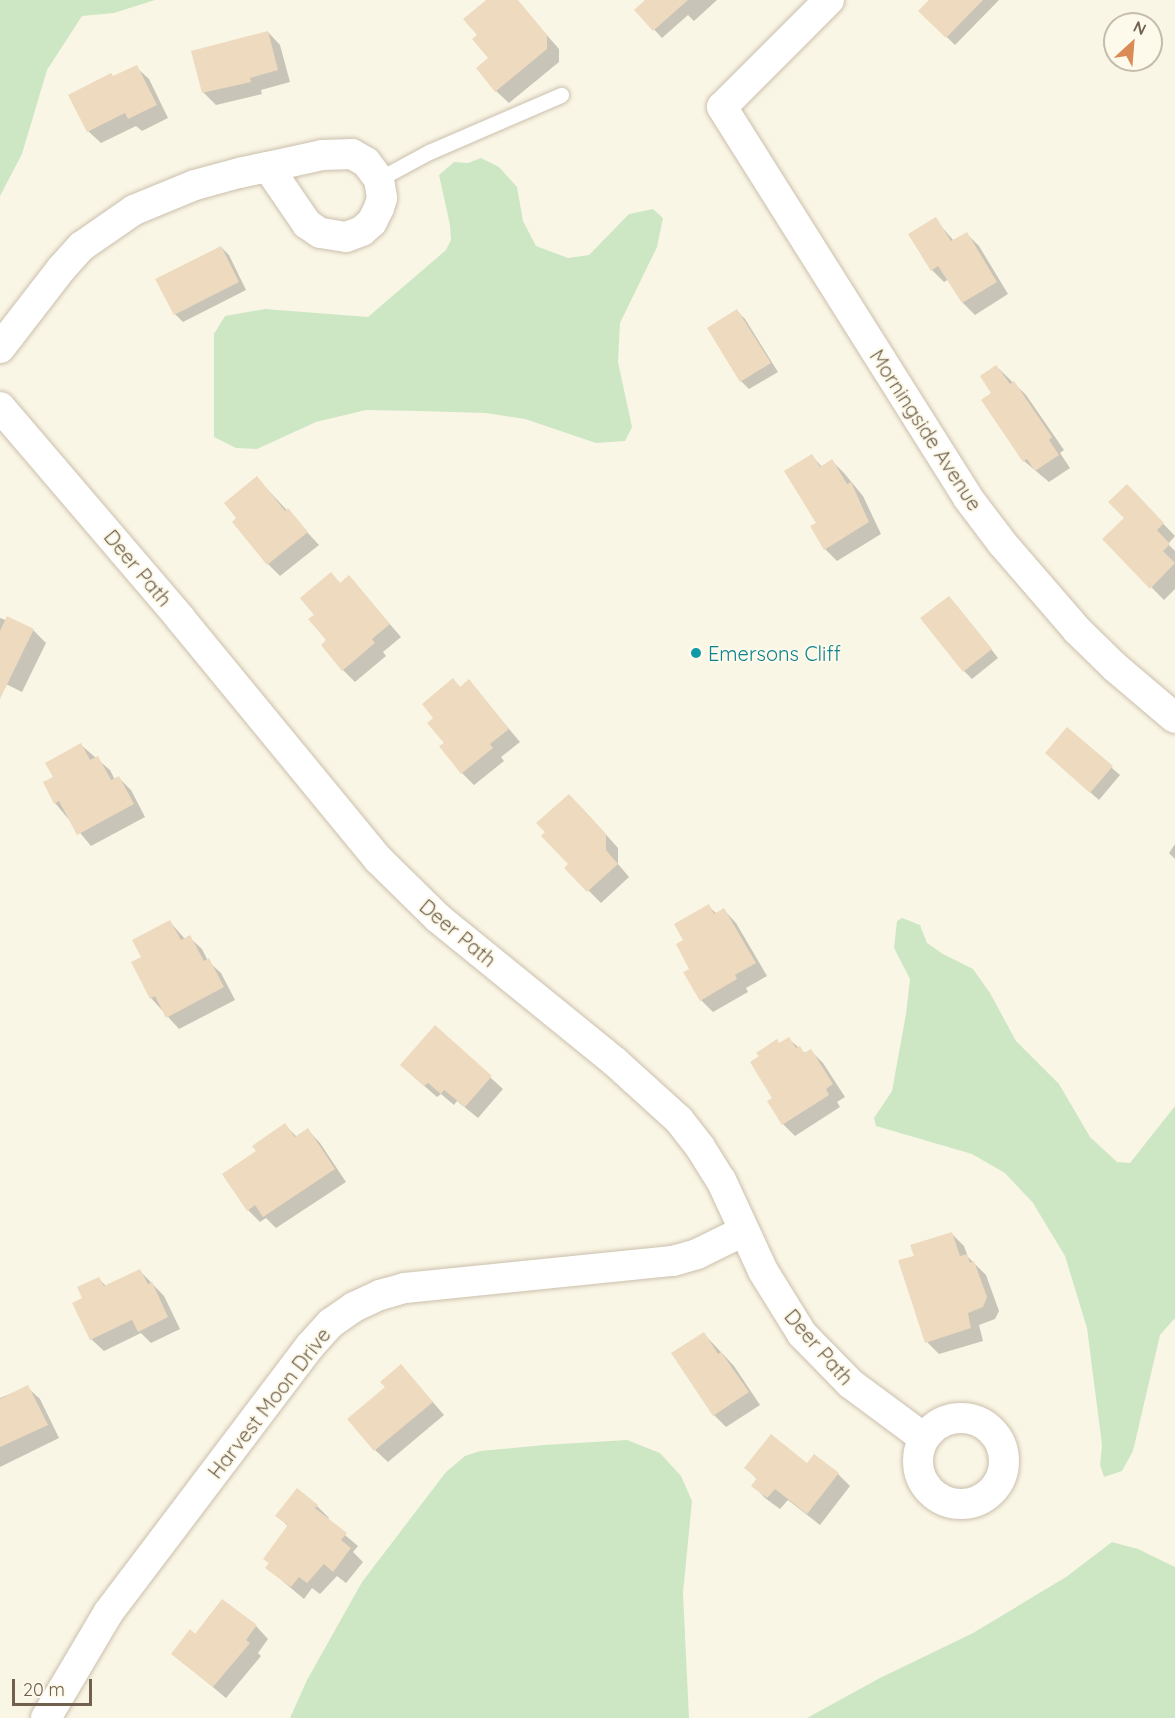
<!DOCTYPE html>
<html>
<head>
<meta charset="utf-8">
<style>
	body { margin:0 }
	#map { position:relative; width:1175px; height:1718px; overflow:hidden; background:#faf6e5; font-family:Quicksand,sans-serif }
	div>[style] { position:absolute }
	.green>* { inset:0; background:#cde7c5 }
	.shadow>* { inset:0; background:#0003 }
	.building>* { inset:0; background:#eddabf }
	.roads { filter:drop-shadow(0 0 2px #cbbfad) drop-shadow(0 0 2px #cbbfad) }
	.lane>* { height:15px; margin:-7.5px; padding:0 7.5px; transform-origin:7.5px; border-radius:7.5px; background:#fff }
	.street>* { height:30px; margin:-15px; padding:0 15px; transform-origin:15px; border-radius:15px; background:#fff }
	.street>.ring { margin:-15px; padding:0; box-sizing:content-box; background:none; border:30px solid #fff; border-radius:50% }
	.dots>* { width:16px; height:16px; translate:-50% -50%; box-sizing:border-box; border:3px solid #fdfaeb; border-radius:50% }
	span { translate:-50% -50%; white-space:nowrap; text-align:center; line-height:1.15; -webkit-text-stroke:4.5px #fdfaeb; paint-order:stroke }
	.street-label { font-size:20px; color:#71604d }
	.culture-label { font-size:20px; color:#0d838f }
	.left { translate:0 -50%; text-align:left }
	.north { position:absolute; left:1103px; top:12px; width:60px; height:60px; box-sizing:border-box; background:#fdfaeb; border:2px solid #c5bcac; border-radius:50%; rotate:26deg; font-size:16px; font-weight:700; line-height:24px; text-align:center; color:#71604d }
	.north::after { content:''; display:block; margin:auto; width:21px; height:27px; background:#da8b55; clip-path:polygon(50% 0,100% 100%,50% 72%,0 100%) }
	.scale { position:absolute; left:12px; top:1679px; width:80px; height:27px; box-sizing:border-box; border:3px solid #71604d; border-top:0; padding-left:8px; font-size:18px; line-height:21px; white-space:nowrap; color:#71604d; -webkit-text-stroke:4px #fdfaeb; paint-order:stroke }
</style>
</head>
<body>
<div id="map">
	<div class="green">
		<div style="clip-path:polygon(0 0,155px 0,114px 13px,82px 16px,47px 70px,22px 154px,0 196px)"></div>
		<div style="clip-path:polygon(481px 158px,499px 167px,517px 187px,523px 221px,536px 246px,568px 258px,589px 255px,629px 214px,653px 209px,663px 218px,657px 247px,620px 323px,618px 362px,632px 427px,625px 441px,596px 443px,525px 419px,486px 413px,418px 411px,366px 410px,316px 422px,257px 449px,236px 448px,214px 437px,214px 334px,225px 316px,265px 309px,368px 317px,446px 250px,451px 240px,450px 225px,439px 175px,454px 162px,468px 163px)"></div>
		<div style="clip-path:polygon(902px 918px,920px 925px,927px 943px,943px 954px,973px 969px,990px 993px,1016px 1041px,1059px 1084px,1090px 1137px,1117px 1162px,1130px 1163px,1175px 1106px,1175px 1318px,1160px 1335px,1133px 1451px,1122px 1471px,1104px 1477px,1100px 1465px,1102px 1445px,1087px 1328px,1065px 1256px,1033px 1203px,1005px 1173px,972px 1154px,876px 1126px,874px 1118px,892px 1091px,906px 1014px,910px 979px,894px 948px,897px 921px)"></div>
		<div style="clip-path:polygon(627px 1440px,660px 1453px,681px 1476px,692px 1501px,683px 1593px,689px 1718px,290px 1718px,307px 1680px,362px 1582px,446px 1472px,465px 1456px,480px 1451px,544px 1445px)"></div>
		<div style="clip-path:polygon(1112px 1542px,1138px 1549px,1175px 1567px,1175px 1718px,807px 1718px,878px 1679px,973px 1633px,1066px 1577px)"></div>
	</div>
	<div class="shadow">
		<div style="clip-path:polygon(488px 0,518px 2px,559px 49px,559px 62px,509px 103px,496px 91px,490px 58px,479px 35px)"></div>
		<div style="clip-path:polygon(647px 0,717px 0,694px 21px,688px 15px,662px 38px,636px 10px)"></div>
		<div style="clip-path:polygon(931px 0,999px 0,955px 45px,920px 11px)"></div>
		<div style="clip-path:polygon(268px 32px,280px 45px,290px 82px,261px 90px,262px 94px,216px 105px,203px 92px)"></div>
		<div style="clip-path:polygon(136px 67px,149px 79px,168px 118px,142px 131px,136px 126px,101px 143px,88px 131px,114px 78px)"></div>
		<div style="clip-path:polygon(935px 219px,954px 241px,967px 234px,979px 246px,1008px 294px,975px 315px,963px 303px,949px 279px,944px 282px,932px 270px)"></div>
		<div style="clip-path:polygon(221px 247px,229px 255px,246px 290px,183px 322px,175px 314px)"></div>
		<div style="clip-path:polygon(737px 311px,745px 319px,778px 372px,749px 389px,741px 381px)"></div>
		<div style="clip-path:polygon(996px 366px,1026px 395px,1064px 450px,1060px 453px,1070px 468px,1049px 482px,1024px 461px,994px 394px)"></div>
		<div style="clip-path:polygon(812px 456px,822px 467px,832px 461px,844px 473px,863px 496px,881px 534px,837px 561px,825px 549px)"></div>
		<div style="clip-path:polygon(257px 478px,319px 545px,280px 576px,268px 564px,238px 518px)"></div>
		<div style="clip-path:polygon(1127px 486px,1175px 536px,1168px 544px,1175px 551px,1175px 589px,1164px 600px,1104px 539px,1126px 518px)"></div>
		<div style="clip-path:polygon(331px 574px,341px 584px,349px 577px,401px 637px,383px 652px,386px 656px,355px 682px,343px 670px,316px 615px)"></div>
		<div style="clip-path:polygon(957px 606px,998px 658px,972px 679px,964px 671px)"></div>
		<div style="clip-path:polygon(0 618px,33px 630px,46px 643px,22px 692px,0 681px)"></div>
		<div style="clip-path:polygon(453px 680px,461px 688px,469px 681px,520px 742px,501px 757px,504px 761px,474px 785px,462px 773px,446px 743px)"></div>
		<div style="clip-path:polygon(1067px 729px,1120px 775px,1099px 800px,1055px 761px)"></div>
		<div style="clip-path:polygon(81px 745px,110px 770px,115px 780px,119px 778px,131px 790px,145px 817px,91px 846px,55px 803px,55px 778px)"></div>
		<div style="clip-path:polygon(582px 808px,618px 848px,618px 864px,629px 877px,601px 903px,566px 868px,570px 864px)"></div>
		<div style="clip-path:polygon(1175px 844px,1175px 859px,1169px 853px)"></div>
		<div style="clip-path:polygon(708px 906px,717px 914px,724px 910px,736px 923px,767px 976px,746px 988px,748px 992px,713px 1012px,701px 1000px,685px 940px)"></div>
		<div style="clip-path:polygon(170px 922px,185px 939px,189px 937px,202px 949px,208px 961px,221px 973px,235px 1000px,179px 1029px,151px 998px,143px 957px)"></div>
		<div style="clip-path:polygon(435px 1027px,503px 1089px,478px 1118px,457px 1101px,454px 1105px,441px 1094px,437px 1097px,414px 1077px)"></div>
		<div style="clip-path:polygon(789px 1039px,806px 1054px,811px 1051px,823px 1063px,845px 1097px,837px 1102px,840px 1107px,795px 1136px,783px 1124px,774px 1098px,780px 1045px)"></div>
		<div style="clip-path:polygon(285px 1125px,297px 1137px,308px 1130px,320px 1143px,346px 1182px,276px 1228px,266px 1218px,260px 1222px,248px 1210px,258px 1152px)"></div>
		<div style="clip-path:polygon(952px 1234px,964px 1246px,968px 1257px,986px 1275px,999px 1311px,995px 1319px,979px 1325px,983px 1341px,939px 1354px,927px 1342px,915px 1257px)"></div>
		<div style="clip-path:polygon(140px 1271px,164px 1296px,180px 1329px,151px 1343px,141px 1333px,104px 1351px,91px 1339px,84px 1299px,99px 1279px,107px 1287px)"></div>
		<div style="clip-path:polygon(704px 1334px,734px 1366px,760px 1405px,726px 1427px,714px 1415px)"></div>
		<div style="clip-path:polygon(413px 1379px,444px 1415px,388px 1462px,375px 1450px)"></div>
		<div style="clip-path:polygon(27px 1387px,40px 1399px,59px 1438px,0 1467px,0 1398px)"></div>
		<div style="clip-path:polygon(807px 1465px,838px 1474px,850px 1486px,820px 1525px,788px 1500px,780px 1509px,765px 1498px,753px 1485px,757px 1479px,746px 1468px)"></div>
		<div style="clip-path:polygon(317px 1506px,329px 1518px,327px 1520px,358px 1546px,353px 1552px,363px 1562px,346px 1583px,337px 1576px,320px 1594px,312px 1588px,304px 1599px,267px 1568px,289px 1527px,277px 1516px)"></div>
		<div style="clip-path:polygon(256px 1626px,268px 1639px,258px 1653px,261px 1656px,226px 1698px,173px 1654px)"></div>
	</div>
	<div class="building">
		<div style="clip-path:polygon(486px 0,518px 0,547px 35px,547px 49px,495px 92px,476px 68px,488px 58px,472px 39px,477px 35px,463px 19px)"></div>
		<div style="clip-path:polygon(645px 0,688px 0,653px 31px,634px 10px)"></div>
		<div style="clip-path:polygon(929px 0,983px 0,946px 38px,918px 11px)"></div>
		<div style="clip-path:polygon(268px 31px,278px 70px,250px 78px,251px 82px,202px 93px,191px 51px)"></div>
		<div style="clip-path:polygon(137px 65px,157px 105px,128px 119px,125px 113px,87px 132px,68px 95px,111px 73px,113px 76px)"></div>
		<div style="clip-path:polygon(936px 217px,951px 241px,967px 232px,997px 282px,962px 303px,938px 266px,931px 271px,908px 234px)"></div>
		<div style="clip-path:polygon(221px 246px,239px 282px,174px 315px,155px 279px)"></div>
		<div style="clip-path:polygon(737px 309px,771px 363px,740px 382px,707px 328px)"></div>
		<div style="clip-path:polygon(996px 365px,1010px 384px,1014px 381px,1052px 437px,1049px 440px,1059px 455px,1035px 471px,1027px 459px,1023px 462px,981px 400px,991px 393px,980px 376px)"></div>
		<div style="clip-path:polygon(812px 454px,820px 467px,832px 459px,847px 484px,851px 482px,869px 522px,824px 550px,810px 526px,816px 523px,784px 471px)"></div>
		<div style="clip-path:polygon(257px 476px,285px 511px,288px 508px,308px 532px,267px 565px,232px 522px,236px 518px,224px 503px)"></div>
		<div style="clip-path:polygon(1127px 484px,1164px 523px,1157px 530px,1170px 544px,1163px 551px,1175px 563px,1150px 589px,1102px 539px,1124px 518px,1108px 502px)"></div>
		<div style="clip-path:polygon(331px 572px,340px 583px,349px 575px,390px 624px,372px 639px,375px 643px,342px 671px,321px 645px,326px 640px,308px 619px,314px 615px,300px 598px)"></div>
		<div style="clip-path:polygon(949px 596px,992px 649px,963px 672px,920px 618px)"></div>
		<div style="clip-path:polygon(7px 616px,34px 629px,0 699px,0 631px)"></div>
		<div style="clip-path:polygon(453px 678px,460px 687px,469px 679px,509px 729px,490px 744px,493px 748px,461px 774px,439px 746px,444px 743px,427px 723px,433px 718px,422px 704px)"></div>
		<div style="clip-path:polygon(1067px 727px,1113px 766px,1090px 793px,1045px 753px)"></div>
		<div style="clip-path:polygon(81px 743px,90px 760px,98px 756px,111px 780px,119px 776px,134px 804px,77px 835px,59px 801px,54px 804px,43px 782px,53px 777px,45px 763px)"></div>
		<div style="clip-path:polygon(569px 794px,606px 834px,606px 850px,618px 864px,587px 892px,564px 868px,568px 864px,541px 836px,545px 832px,536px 823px)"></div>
		<div style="clip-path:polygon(709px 904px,714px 914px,724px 908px,756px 963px,735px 975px,737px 979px,700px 1001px,683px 972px,689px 969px,676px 944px,683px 940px,674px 924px)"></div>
		<div style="clip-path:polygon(170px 920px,181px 940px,190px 935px,204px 961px,209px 958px,224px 987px,166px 1018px,155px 996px,150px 999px,131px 962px,141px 957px,132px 940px)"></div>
		<div style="clip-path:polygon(435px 1025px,492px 1076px,465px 1107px,444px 1090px,441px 1094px,428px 1083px,424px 1086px,400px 1065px)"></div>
		<div style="clip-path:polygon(789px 1037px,796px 1048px,800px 1046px,804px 1053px,811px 1049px,833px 1084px,826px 1089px,829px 1095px,782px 1125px,767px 1101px,772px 1098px,750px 1062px,759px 1056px,756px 1053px,777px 1039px,779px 1043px)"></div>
		<div style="clip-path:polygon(285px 1123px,295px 1137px,308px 1128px,335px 1169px,263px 1217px,255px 1205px,247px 1211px,222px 1174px,256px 1151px,252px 1146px)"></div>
		<div style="clip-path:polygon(952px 1232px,960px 1256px,967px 1254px,970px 1263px,974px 1261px,987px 1297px,983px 1307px,968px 1313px,971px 1328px,925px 1343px,898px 1260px,914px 1256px,910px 1245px)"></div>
		<div style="clip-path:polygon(140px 1269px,148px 1284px,152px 1282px,168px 1317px,138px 1332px,132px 1320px,90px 1340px,72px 1303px,82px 1298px,77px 1287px,99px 1277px,104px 1286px)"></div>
		<div style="clip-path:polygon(704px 1332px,718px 1354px,721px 1352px,749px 1392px,713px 1416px,671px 1353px)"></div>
		<div style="clip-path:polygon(401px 1364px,433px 1402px,374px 1451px,347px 1419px,385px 1387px,380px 1382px)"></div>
		<div style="clip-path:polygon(28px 1385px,48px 1425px,0 1447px,0 1399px)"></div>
		<div style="clip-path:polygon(771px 1434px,807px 1463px,814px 1454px,839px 1473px,807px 1514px,775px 1489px,767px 1498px,751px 1486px,757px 1478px,744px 1468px)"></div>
		<div style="clip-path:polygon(297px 1488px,318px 1505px,315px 1508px,347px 1533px,341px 1540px,351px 1548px,333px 1572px,324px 1564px,307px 1583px,299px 1577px,291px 1587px,265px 1568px,269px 1563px,263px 1559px,288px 1525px,275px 1516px)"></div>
		<div style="clip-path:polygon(222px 1599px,257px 1625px,246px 1640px,250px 1643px,213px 1687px,171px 1654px,190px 1629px,195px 1634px)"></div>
	</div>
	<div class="roads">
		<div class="lane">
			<div style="left:379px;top:179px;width:57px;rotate:-28.4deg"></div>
			<div style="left:429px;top:152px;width:144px;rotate:-23.4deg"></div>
		</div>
		<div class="street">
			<div style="left:829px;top:0;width:151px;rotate:135deg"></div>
			<div style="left:722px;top:107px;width:462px;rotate:57.8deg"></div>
			<div style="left:968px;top:498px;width:56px;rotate:52.9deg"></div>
			<div style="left:1002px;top:543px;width:115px;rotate:49.2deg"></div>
			<div style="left:1077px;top:630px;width:54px;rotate:44.3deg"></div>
			<div style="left:1116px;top:668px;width:77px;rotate:40.3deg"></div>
			<div style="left:0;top:348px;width:100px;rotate:-52.3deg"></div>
			<div style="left:61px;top:269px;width:31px;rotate:-48deg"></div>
			<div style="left:82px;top:246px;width:63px;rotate:-34.7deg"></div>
			<div style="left:134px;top:210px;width:66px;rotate:-22.3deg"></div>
			<div style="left:195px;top:185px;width:46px;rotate:-15.3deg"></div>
			<div style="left:239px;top:173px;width:30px;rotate:-12deg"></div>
			<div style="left:268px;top:167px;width:55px;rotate:-12.5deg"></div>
			<div style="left:322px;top:155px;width:30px;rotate:-2deg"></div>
			<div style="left:352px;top:154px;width:16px;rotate:30deg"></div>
			<div style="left:366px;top:162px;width:21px;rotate:53deg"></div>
			<div style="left:379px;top:179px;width:19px;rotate:81deg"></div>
			<div style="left:382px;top:198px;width:10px;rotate:107deg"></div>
			<div style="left:379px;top:208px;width:16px;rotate:117deg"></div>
			<div style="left:372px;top:222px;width:13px;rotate:138deg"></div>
			<div style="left:362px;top:231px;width:17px;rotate:159deg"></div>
			<div style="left:346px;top:237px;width:26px;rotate:-171deg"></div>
			<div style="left:320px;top:233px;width:16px;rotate:-145deg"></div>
			<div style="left:307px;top:224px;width:69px;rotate:-124.4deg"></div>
			<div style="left:0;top:407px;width:277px;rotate:49.5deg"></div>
			<div style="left:180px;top:618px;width:313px;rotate:50.6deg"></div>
			<div style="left:379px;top:860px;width:83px;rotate:44.5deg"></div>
			<div style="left:438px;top:918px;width:227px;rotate:39.1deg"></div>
			<div style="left:614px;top:1061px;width:88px;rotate:42.2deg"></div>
			<div style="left:679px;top:1120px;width:34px;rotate:52deg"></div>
			<div style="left:700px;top:1147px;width:39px;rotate:58deg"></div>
			<div style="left:721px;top:1180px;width:100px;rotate:65.2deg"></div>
			<div style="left:763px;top:1271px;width:74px;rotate:58.2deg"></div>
			<div style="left:802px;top:1334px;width:70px;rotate:45.6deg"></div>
			<div style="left:851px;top:1384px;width:91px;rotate:36.5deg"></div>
			<div class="ring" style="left:918px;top:1418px;width:56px;height:56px"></div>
			<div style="left:46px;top:1718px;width:122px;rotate:-59.4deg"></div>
			<div style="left:108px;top:1613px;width:335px;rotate:-52.9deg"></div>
			<div style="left:310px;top:1346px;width:31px;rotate:-48deg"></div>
			<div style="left:331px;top:1323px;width:28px;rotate:-35deg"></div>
			<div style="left:354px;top:1307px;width:29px;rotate:-25deg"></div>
			<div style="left:380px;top:1295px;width:26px;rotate:-16deg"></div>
			<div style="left:405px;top:1288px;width:269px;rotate:-5.8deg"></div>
			<div style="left:673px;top:1261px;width:25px;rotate:-16deg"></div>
			<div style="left:697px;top:1254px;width:52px;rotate:-26.1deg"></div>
		</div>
	</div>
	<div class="dots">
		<div style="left:696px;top:653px;background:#0f9aa8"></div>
	</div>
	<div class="street-label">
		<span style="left:926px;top:430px;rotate:57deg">Morningside Avenue</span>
		<span style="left:138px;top:568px;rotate:50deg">Deer Path</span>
		<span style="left:458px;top:933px;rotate:40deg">Deer Path</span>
		<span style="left:819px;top:1347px;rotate:49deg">Deer Path</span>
		<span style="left:269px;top:1403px;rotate:-52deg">Harvest Moon Drive</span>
	</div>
	<div class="culture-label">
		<span class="left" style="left:708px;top:653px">Emersons Cliff</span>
	</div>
	<div class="north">N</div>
	<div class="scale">20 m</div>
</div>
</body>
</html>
